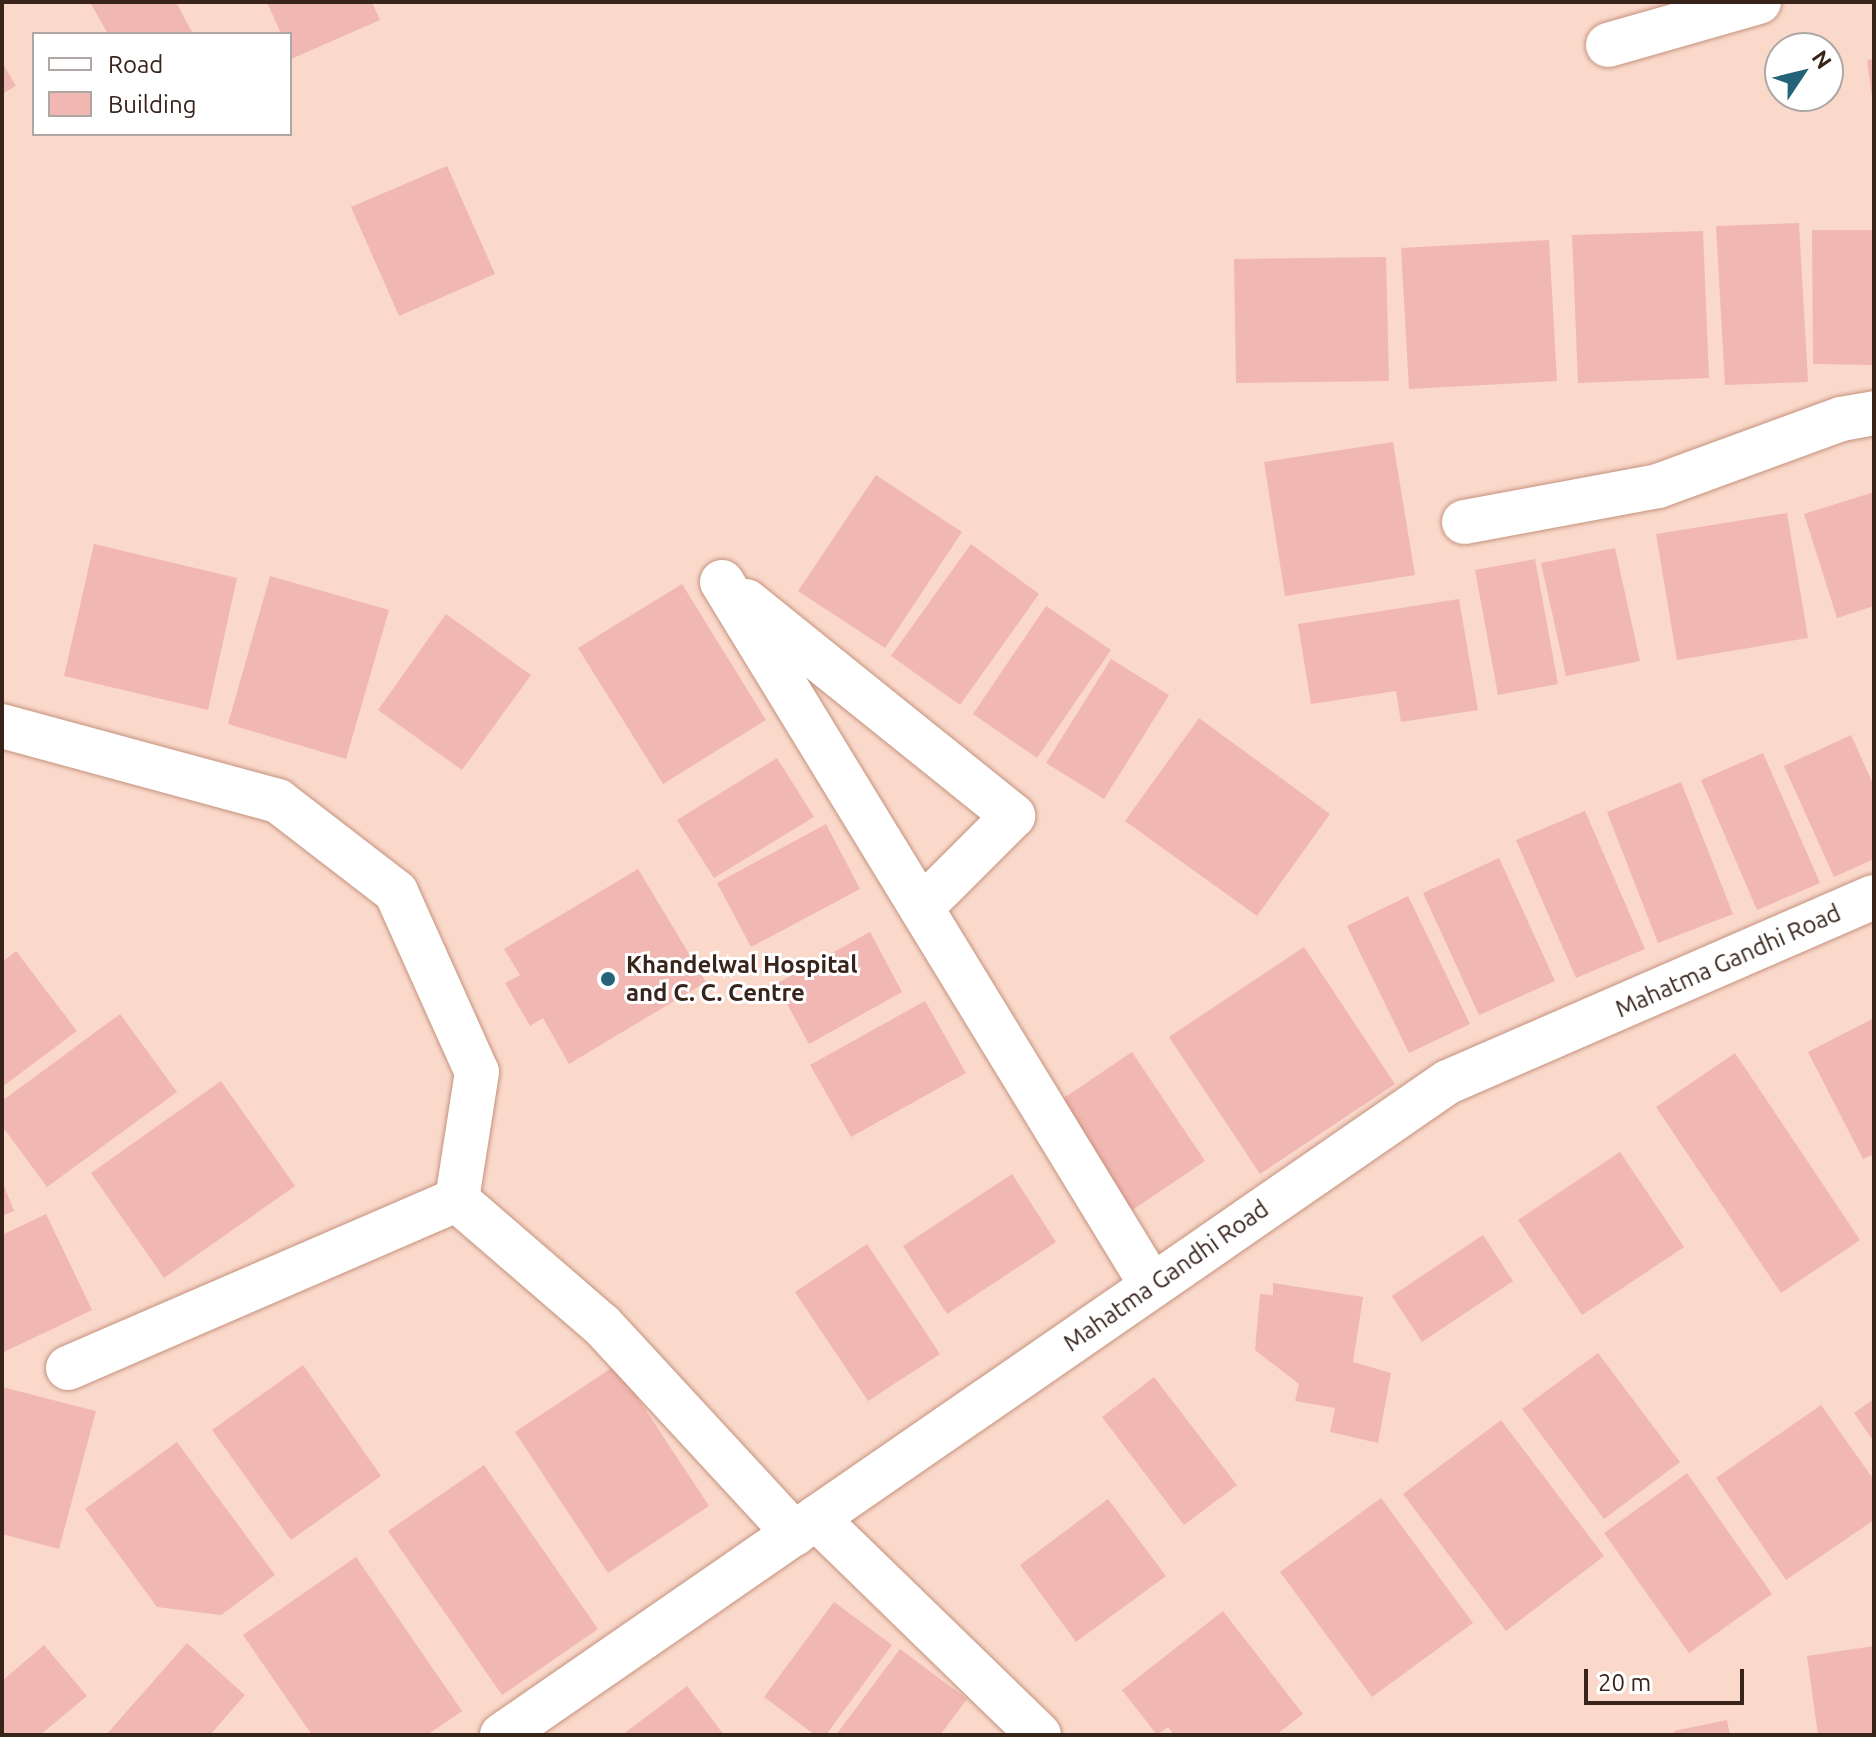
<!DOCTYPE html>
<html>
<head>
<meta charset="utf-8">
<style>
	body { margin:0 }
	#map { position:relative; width:1876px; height:1737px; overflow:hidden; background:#fad9cb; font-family:Ubuntu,sans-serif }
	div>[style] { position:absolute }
	.building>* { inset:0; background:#f1b7b2 }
	.roads { filter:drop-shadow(0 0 2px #c5927d) drop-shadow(0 0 2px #c5927d) }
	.minor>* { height:44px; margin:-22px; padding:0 22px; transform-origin:22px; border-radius:22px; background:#fff }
	.dots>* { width:22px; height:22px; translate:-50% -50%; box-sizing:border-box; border:4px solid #fff; border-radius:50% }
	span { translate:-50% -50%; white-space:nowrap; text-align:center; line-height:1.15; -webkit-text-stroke:6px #fff; paint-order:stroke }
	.street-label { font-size:24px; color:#38241b }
	.poi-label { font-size:24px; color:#38241b; font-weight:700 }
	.left { translate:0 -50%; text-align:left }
	.frame { position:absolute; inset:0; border:4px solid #38241b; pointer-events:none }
	.legend { position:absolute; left:32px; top:32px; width:260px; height:104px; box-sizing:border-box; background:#fff; border:2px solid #afa7a4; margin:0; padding:10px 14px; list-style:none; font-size:24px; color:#38241b }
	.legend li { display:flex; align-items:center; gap:16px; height:40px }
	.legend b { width:40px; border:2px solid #afa7a4 }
	.north { position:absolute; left:1764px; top:32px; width:80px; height:80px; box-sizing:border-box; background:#fff; border:2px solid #afa7a4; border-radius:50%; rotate:55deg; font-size:22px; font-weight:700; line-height:32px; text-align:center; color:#38241b }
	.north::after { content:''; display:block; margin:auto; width:28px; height:36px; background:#246379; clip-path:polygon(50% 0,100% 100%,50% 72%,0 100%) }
	.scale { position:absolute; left:1584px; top:1669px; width:160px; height:36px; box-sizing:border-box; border:4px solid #38241b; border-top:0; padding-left:10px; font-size:24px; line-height:28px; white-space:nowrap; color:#38241b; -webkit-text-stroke:6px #fff; paint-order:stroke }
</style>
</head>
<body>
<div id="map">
	<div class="building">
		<div style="clip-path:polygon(90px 2px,176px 2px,193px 34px,108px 34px)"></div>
		<div style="clip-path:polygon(267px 2px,372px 2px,380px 20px,291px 59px,290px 34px,281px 34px)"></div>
		<div style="clip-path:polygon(1874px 59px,1874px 97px,1872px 97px,1867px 60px)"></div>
		<div style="clip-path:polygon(2px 62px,16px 86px,2px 94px)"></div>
		<div style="clip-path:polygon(447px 166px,495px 274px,399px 316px,351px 207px)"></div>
		<div style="clip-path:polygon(1799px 223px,1808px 382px,1725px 385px,1716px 226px)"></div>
		<div style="clip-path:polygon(1812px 230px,1874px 230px,1874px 365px,1813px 364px)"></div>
		<div style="clip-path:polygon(1703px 231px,1709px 378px,1578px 383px,1572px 235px)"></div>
		<div style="clip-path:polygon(1549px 240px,1557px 381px,1409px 389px,1401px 248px)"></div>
		<div style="clip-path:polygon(1386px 257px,1389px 381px,1236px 383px,1234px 259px)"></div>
		<div style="clip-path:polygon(1393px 442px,1415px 575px,1285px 596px,1264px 462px)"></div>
		<div style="clip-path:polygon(876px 475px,962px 532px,885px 648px,798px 591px)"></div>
		<div style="clip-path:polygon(1874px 492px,1874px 606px,1837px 618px,1804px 514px)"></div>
		<div style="clip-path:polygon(1787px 513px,1808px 638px,1677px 660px,1656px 534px)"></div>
		<div style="clip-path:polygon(94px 544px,237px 578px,208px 710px,64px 676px)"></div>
		<div style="clip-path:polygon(971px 544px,1039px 594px,960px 705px,891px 656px)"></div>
		<div style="clip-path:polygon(1615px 548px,1640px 661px,1566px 676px,1541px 563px)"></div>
		<div style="clip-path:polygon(1535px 559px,1558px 684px,1498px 695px,1475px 570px)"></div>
		<div style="clip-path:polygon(270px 576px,389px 610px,346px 759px,228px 724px)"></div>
		<div style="clip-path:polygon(682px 584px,766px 720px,663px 784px,578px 648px)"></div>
		<div style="clip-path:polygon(1459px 599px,1478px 710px,1401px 722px,1396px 691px,1311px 704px,1298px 624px)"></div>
		<div style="clip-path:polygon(1046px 606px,1111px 650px,1037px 758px,973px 714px)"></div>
		<div style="clip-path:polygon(446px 614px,531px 675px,462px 770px,378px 710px)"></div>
		<div style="clip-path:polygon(1111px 659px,1169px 695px,1104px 799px,1046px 763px)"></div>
		<div style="clip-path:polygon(1199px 718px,1330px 814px,1257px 916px,1125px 821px)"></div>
		<div style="clip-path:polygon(1851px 735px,1874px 786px,1874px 859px,1834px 877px,1784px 766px)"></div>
		<div style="clip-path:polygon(1763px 753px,1820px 883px,1757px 910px,1701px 780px)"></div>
		<div style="clip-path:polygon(777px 758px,814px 817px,714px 878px,677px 820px)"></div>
		<div style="clip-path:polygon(1681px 782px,1733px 914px,1658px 943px,1607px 812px)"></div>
		<div style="clip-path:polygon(1585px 811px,1645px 949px,1576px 978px,1516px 840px)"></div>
		<div style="clip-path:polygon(826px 824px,860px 889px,751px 947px,717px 883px)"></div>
		<div style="clip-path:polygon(1499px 858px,1555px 981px,1479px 1015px,1423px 893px)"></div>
		<div style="clip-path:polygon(638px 869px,706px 982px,569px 1064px,543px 1018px,530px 1026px,505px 983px,520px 975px,504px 949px)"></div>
		<div style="clip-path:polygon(1408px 896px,1470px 1024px,1409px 1053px,1347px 926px)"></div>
		<div style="clip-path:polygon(870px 932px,902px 992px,809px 1044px,776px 984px)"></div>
		<div style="clip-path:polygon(1304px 947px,1395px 1084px,1260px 1174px,1169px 1037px)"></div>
		<div style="clip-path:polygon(16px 951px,77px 1031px,2px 1087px,2px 962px)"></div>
		<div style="clip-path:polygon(925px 1001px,966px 1073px,851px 1137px,810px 1065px)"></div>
		<div style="clip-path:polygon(120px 1014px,177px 1092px,47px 1187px,2px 1126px,2px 1101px)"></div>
		<div style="clip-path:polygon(1874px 1018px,1874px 1154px,1863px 1159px,1808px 1052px)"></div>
		<div style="clip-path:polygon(1132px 1052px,1205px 1161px,1128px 1213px,1055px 1104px)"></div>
		<div style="clip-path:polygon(1735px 1053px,1860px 1240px,1781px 1293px,1656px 1107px)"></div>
		<div style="clip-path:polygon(221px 1081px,295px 1186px,164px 1278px,91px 1173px)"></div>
		<div style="clip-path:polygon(1620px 1152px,1684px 1247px,1582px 1315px,1518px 1220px)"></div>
		<div style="clip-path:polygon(1012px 1174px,1056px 1242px,947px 1314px,903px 1246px)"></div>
		<div style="clip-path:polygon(2px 1181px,14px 1211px,2px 1216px)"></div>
		<div style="clip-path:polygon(46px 1214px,92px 1310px,2px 1353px,2px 1235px)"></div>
		<div style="clip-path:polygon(1483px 1235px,1513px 1281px,1422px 1342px,1392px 1296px)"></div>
		<div style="clip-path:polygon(867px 1244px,940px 1354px,868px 1401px,795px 1292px)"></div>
		<div style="clip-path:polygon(1273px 1283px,1363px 1297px,1353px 1362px,1391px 1373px,1378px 1443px,1330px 1432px,1335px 1408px,1295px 1401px,1299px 1384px,1255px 1350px,1260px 1294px,1273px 1295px)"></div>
		<div style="clip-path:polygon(1598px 1353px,1680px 1462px,1604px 1519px,1522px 1409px)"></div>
		<div style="clip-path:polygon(303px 1365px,381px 1476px,291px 1540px,212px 1430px)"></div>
		<div style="clip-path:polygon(616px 1365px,709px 1506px,608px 1573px,515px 1432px)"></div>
		<div style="clip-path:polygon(1154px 1377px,1237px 1485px,1184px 1525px,1102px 1417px)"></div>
		<div style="clip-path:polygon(2px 1387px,96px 1411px,59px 1549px,2px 1534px)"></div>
		<div style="clip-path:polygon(1874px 1399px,1874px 1442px,1854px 1413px)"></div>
		<div style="clip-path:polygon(1821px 1405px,1874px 1480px,1874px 1520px,1786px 1580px,1716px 1478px)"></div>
		<div style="clip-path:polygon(1501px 1420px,1604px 1556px,1506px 1631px,1403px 1494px)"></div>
		<div style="clip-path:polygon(177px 1442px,275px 1575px,221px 1615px,157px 1607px,85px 1509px)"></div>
		<div style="clip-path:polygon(484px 1465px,598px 1629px,502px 1695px,388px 1531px)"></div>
		<div style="clip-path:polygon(1687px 1473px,1772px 1594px,1689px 1653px,1604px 1533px)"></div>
		<div style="clip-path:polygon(1381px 1498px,1473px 1623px,1372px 1697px,1280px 1572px)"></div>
		<div style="clip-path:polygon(1108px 1499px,1166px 1576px,1076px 1642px,1020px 1565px)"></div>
		<div style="clip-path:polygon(356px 1557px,462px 1711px,427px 1735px,312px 1735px,243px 1635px)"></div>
		<div style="clip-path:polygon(834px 1602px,892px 1645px,826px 1735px,815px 1735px,764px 1697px)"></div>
		<div style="clip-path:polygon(1223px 1611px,1303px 1714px,1276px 1735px,1174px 1735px,1168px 1727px,1157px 1735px,1122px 1690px)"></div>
		<div style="clip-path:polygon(187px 1643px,245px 1695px,210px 1735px,106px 1735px)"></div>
		<div style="clip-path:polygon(44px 1645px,87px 1696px,40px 1735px,2px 1735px,2px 1681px)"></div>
		<div style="clip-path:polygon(1874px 1646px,1874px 1735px,1818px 1735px,1807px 1656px)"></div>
		<div style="clip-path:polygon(900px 1649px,967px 1699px,940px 1735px,836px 1735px)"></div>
		<div style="clip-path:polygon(687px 1686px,724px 1735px,622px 1735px)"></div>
		<div style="clip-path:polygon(1727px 1720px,1730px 1735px,1675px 1735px,1674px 1731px)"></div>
	</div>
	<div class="roads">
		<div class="minor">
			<div style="left:1608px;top:45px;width:157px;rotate:-15.9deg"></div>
			<div style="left:1464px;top:522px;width:197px;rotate:-10.5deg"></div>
			<div style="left:1658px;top:486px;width:195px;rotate:-20.1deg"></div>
			<div style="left:1841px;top:419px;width:34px;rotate:-10deg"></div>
			<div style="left:722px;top:582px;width:825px;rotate:58.58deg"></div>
			<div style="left:746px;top:601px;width:343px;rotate:38.8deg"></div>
			<div style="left:1013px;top:816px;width:130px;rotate:135deg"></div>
			<div style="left:2px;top:726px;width:286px;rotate:15.2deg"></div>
			<div style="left:278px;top:801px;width:149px;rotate:37.6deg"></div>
			<div style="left:396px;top:892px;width:197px;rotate:65.8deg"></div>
			<div style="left:477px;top:1072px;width:130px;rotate:98.9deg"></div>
			<div style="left:457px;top:1200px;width:191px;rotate:40.8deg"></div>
			<div style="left:602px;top:1325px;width:284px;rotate:47.3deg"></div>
			<div style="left:68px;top:1368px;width:424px;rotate:-23.4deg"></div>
			<div style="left:816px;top:1518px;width:311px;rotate:44.2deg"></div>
			<div style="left:502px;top:1735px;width:1149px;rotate:-34.62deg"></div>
			<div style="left:1448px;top:1082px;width:464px;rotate:-23.5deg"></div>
		</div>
	</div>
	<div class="dots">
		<div style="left:608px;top:979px;background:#246379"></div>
	</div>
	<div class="street-label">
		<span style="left:1728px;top:961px;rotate:-24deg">Mahatma Gandhi Road</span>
		<span style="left:1166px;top:1276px;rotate:-35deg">Mahatma Gandhi Road</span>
	</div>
	<div class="poi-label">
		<span class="left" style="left:626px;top:979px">Khandelwal Hospital<br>and C. C. Centre</span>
	</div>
	<div class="frame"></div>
	<ul class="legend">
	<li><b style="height:10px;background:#fff"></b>Road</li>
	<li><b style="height:22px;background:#f1b7b2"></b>Building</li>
	</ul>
	<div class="north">N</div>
	<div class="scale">20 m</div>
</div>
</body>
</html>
